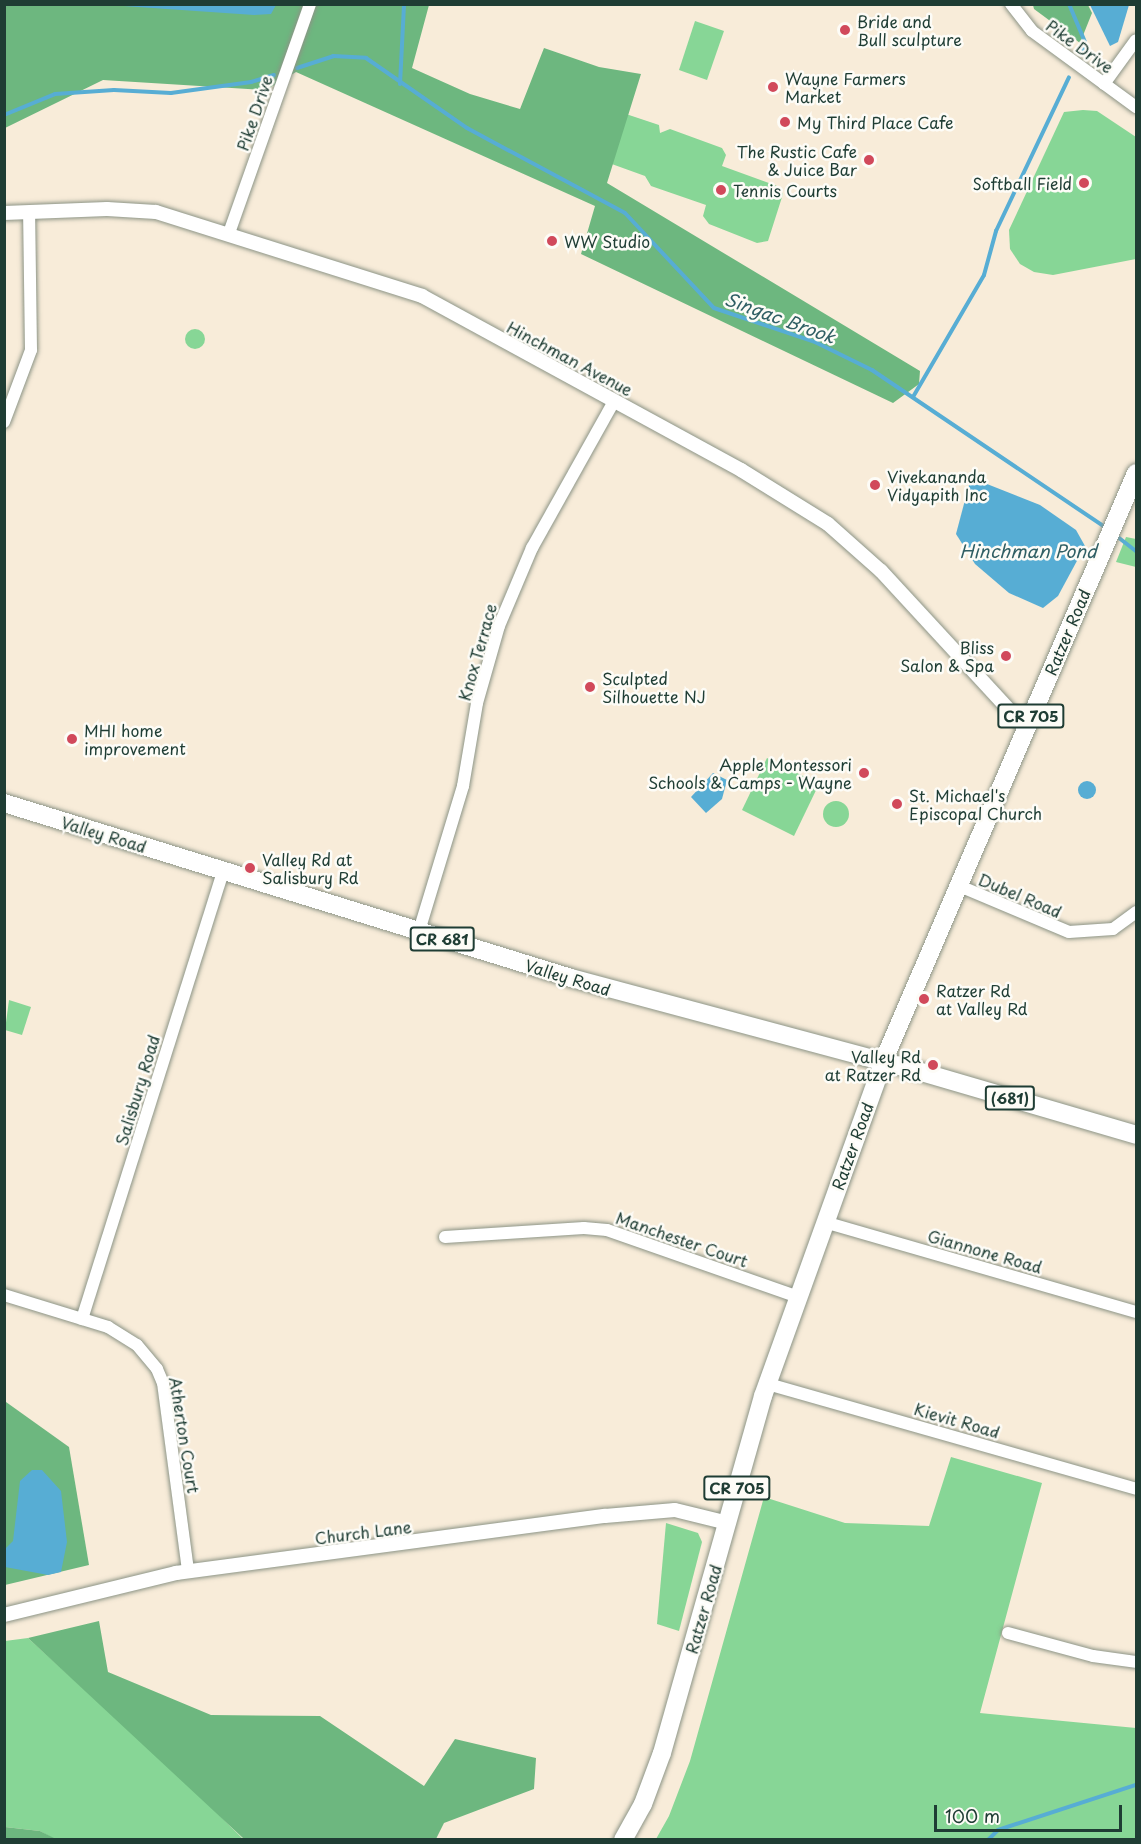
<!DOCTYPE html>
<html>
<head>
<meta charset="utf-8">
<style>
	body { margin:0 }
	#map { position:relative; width:1141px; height:1844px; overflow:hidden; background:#f8ecd9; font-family:"Playpen Sans",sans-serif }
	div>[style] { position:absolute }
	.green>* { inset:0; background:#87d696 }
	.round { border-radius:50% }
	.forest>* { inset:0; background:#6db77f }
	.water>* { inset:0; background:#57add4 }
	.stream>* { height:4px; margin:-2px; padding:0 2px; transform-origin:2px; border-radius:2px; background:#57add4 }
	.roads { filter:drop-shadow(0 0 2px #8c9486) drop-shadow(0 0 2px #8c9486) }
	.minor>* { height:12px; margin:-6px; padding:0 6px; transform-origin:6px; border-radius:6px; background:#fff }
	.tertiary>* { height:14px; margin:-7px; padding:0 7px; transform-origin:7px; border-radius:7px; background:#fff }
	.primary>* { height:18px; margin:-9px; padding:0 9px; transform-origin:9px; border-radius:9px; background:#fff }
	.dots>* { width:16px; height:16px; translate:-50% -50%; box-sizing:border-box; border:3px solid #fdfcf7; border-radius:50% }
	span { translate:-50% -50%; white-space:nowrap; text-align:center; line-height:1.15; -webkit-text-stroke:5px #fdfcf7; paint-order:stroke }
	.shield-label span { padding:2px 4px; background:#fdfcf7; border:2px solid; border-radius:4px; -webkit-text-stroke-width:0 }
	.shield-label { font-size:15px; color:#1f3d34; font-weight:700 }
	.poi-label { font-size:16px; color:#1f3d34 }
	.left { translate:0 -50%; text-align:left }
	.right { translate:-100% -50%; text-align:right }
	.street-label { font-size:16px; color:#1f3d34 }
	.water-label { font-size:18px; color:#305f64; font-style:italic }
	.frame { position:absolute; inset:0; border:6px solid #1f3d34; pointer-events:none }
	.scale { position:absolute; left:934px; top:1805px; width:188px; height:27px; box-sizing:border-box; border:3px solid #1f3d34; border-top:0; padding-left:8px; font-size:18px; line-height:21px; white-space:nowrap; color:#1f3d34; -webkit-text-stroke:4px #fdfcf7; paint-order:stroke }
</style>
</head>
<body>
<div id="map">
	<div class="green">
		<div style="clip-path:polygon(695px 21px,724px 31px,707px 80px,679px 70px)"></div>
		<div style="clip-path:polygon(1083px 110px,1097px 111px,1136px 137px,1136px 259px,1053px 275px,1034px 272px,1020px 264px,1010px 249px,1009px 230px,1064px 112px)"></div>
		<div style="clip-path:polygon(626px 114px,659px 125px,660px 133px,670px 129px,722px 148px,726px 155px,722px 166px,777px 186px,783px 194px,768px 241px,757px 243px,709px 224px,703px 216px,706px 205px,651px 186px,645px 176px,609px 163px)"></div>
		<div class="round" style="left:185px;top:329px;width:20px;height:20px"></div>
		<div style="clip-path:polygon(1126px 537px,1136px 539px,1136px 567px,1116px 562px)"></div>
		<div style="clip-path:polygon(767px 758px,819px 784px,794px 836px,742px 810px)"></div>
		<div class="round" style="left:823px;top:801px;width:26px;height:26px"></div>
		<div style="clip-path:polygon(9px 1000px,31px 1007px,22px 1035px,5px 1030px)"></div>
		<div style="clip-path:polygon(951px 1457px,1042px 1483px,980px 1713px,1136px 1728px,1136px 1839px,656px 1839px,669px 1816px,690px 1761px,764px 1497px,845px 1523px,929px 1526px)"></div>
		<div style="clip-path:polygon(666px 1523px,698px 1533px,702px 1542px,679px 1631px,657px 1624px)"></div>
		<div style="clip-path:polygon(28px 1638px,193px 1789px,244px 1840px,56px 1840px,40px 1831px,5px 1827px,5px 1641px)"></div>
	</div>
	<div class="forest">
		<div style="clip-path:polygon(5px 5px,429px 5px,412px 68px,470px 94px,520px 109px,544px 48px,599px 67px,641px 74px,607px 183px,920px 371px,919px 384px,893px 403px,581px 254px,595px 206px,296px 72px,266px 90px,103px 80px,5px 128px)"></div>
		<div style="clip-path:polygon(1033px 5px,1088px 5px,1092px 13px,1080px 43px,1034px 9px)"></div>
		<div style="clip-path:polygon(6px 1402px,69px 1447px,89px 1565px,5px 1585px)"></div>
		<div style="clip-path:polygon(99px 1621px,108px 1672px,211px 1715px,320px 1716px,424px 1786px,455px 1739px,536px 1758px,534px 1789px,444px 1823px,436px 1839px,244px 1839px,28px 1638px)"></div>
		<div style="clip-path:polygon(5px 1827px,40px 1831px,56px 1839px,5px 1839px)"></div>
	</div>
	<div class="water">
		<div style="clip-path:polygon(109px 5px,276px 5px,271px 14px,254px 15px)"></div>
		<div style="clip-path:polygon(1090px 5px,1129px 5px,1118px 42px,1110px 46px)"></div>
		<div style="clip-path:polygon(987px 484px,1040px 505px,1076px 530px,1085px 546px,1058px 596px,1043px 608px,1009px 593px,975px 564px,956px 534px,969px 485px)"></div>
		<div style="clip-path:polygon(713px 773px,727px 780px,722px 799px,706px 813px,691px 797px)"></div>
		<div class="round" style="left:1078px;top:781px;width:18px;height:18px"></div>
		<div style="clip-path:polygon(32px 1470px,42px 1470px,61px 1491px,67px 1542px,61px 1572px,48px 1575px,5px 1567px,5px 1549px,13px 1541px,20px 1481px)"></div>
	</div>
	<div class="stream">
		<div style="left:1069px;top:4px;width:41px;rotate:67.2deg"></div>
		<div style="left:1085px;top:42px;width:8px;rotate:104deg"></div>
		<div style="left:297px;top:68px;width:38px;rotate:-18deg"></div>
		<div style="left:333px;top:56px;width:33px;rotate:3deg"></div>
		<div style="left:366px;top:58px;width:123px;rotate:34.7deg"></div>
		<div style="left:467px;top:128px;width:179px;rotate:28.3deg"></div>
		<div style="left:625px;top:213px;width:130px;rotate:46.9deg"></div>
		<div style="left:714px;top:308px;width:107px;rotate:18.6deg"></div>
		<div style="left:815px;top:342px;width:64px;rotate:26.2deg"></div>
		<div style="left:872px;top:370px;width:282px;rotate:34deg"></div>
		<div style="left:400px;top:84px;width:80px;rotate:-87.1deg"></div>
		<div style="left:4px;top:115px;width:55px;rotate:-22.4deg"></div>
		<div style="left:55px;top:94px;width:59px;rotate:-3.9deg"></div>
		<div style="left:114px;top:90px;width:57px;rotate:3deg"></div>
		<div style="left:171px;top:93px;width:81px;rotate:-7.8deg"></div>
		<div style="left:251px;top:82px;width:24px;rotate:-17deg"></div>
		<div style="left:913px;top:397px;width:141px;rotate:-59.8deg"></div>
		<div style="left:984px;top:275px;width:46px;rotate:-74.7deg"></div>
		<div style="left:996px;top:231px;width:170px;rotate:-64.6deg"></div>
		<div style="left:1114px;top:534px;width:28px;rotate:38deg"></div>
		<div style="left:988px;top:1840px;width:14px;rotate:-45deg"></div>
		<div style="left:998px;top:1830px;width:145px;rotate:-18.1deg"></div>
	</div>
	<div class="roads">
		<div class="minor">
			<div style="left:1011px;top:4px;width:34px;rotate:52deg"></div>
			<div style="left:1032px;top:31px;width:129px;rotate:36.2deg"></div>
			<div style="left:1104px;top:84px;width:54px;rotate:-54deg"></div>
			<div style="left:229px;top:233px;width:243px;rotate:-70.5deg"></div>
			<div style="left:4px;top:422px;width:77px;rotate:-69.4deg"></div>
			<div style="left:31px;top:350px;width:138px;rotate:-90.8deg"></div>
			<div style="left:957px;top:885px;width:121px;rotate:22.8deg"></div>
			<div style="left:1069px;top:932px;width:44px;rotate:-3.9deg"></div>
			<div style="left:1113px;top:929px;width:29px;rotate:-36deg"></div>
			<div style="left:419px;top:931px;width:152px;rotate:-73.1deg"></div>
			<div style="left:463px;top:786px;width:84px;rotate:-80.4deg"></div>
			<div style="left:477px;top:703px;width:80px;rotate:-74.1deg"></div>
			<div style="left:499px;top:626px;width:85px;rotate:-67.1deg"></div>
			<div style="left:532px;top:548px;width:168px;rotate:-60.8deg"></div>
			<div style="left:824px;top:1222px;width:325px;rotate:16.1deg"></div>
			<div style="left:445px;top:1237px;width:139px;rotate:-3.7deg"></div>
			<div style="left:584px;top:1228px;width:23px;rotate:5deg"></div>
			<div style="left:607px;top:1230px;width:202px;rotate:19.3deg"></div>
			<div style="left:4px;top:1295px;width:109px;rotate:17.1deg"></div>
			<div style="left:108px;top:1327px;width:34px;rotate:32deg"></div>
			<div style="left:137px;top:1345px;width:31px;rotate:50deg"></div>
			<div style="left:157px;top:1369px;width:15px;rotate:67deg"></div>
			<div style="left:163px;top:1383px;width:190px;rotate:82.4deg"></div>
			<div style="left:82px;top:1319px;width:470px;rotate:-72.5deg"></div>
			<div style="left:768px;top:1384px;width:383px;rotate:15.9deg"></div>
			<div style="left:1008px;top:1633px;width:88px;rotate:15.1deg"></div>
			<div style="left:1093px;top:1656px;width:43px;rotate:7.9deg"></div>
		</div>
		<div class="tertiary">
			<div style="left:4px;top:213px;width:103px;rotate:-2.2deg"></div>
			<div style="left:107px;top:209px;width:49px;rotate:3.5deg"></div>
			<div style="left:156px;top:212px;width:279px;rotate:17.5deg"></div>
			<div style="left:422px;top:296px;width:363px;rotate:28.6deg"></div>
			<div style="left:741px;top:470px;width:102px;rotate:31.8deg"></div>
			<div style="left:828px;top:524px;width:71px;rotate:41.6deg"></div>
			<div style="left:881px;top:571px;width:214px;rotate:47.3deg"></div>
			<div style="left:4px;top:1615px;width:177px;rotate:-13.7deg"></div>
			<div style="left:176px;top:1573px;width:433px;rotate:-7.6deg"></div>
			<div style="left:605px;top:1516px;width:70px;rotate:-4.9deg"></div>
			<div style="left:675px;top:1510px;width:55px;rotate:13.8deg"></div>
		</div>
		<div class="primary">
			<div style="left:4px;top:803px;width:593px;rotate:17.15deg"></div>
			<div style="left:571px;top:978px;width:345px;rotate:15deg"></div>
			<div style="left:904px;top:1067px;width:242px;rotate:16.3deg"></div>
			<div style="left:623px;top:1840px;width:41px;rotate:-60.9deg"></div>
			<div style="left:643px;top:1804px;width:54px;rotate:-69.6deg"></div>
			<div style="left:662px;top:1753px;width:371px;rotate:-74.2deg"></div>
			<div style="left:763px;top:1396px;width:355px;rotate:-70.2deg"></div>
			<div style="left:883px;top:1062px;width:641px;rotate:-66.75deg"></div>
		</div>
	</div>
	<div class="dots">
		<div style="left:845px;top:30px;background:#d1495b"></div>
		<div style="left:773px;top:87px;background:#d1495b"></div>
		<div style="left:785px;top:122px;background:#d1495b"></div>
		<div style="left:869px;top:160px;background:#d1495b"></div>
		<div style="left:1084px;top:183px;background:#d1495b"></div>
		<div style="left:721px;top:190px;background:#d1495b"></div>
		<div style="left:552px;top:241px;background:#d1495b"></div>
		<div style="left:875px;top:485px;background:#d1495b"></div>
		<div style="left:1006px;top:656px;background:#d1495b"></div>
		<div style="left:590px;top:687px;background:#d1495b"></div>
		<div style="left:72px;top:739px;background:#d1495b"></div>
		<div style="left:864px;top:773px;background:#d1495b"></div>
		<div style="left:897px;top:804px;background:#d1495b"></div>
		<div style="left:250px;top:868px;background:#d1495b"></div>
		<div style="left:924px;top:999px;background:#d1495b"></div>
		<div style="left:933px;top:1065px;background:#d1495b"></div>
	</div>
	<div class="shield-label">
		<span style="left:1031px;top:716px">CR 705</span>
		<span style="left:442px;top:939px">CR 681</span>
		<span style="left:1010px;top:1098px">(681)</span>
		<span style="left:737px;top:1488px">CR 705</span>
	</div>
	<div class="poi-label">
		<span class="left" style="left:857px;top:30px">Bride and<br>Bull sculpture</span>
		<span class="left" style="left:785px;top:87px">Wayne Farmers<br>Market</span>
		<span class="left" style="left:797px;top:122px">My Third Place Cafe</span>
		<span class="right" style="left:857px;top:160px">The Rustic Cafe<br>&amp; Juice Bar</span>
		<span class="right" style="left:1072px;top:183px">Softball Field</span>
		<span class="left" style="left:733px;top:190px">Tennis Courts</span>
		<span class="left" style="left:564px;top:241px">WW Studio</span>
		<span class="left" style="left:887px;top:485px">Vivekananda<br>Vidyapith Inc</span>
		<span class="right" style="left:994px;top:656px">Bliss<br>Salon &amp; Spa</span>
		<span class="left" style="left:602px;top:687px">Sculpted<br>Silhouette NJ</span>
		<span class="left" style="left:84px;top:739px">MHI home<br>improvement</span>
		<span class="right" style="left:852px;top:773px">Apple Montessori<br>Schools &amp; Camps - Wayne</span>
		<span class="left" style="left:909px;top:804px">St. Michael's<br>Episcopal Church</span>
		<span class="left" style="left:262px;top:868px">Valley Rd at<br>Salisbury Rd</span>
		<span class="left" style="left:936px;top:999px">Ratzer Rd<br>at Valley Rd</span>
		<span class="right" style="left:921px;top:1065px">Valley Rd<br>at Ratzer Rd</span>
	</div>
	<div class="street-label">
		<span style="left:1080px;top:46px;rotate:36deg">Pike Drive</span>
		<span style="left:254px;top:113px;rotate:-71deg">Pike Drive</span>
		<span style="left:570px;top:358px;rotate:28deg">Hinchman Avenue</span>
		<span style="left:1067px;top:632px;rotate:-67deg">Ratzer Road</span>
		<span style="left:477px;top:652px;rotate:-74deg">Knox Terrace</span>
		<span style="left:104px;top:834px;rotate:17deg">Valley Road</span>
		<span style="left:1020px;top:895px;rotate:23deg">Dubel Road</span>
		<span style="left:568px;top:977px;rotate:17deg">Valley Road</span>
		<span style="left:137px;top:1090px;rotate:-73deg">Salisbury Road</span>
		<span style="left:852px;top:1146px;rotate:-70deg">Ratzer Road</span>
		<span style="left:682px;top:1239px;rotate:19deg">Manchester Court</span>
		<span style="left:985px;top:1251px;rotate:16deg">Giannone Road</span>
		<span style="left:957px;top:1420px;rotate:16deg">Kievit Road</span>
		<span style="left:185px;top:1435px;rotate:81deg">Atherton Court</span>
		<span style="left:363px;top:1532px;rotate:-7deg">Church Lane</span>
		<span style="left:703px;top:1609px;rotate:-74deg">Ratzer Road</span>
	</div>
	<div class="water-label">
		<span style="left:780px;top:318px;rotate:20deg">Singac Brook</span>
		<span style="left:1028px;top:551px">Hinchman Pond</span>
	</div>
	<div class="frame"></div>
	<div class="scale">100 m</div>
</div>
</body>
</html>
